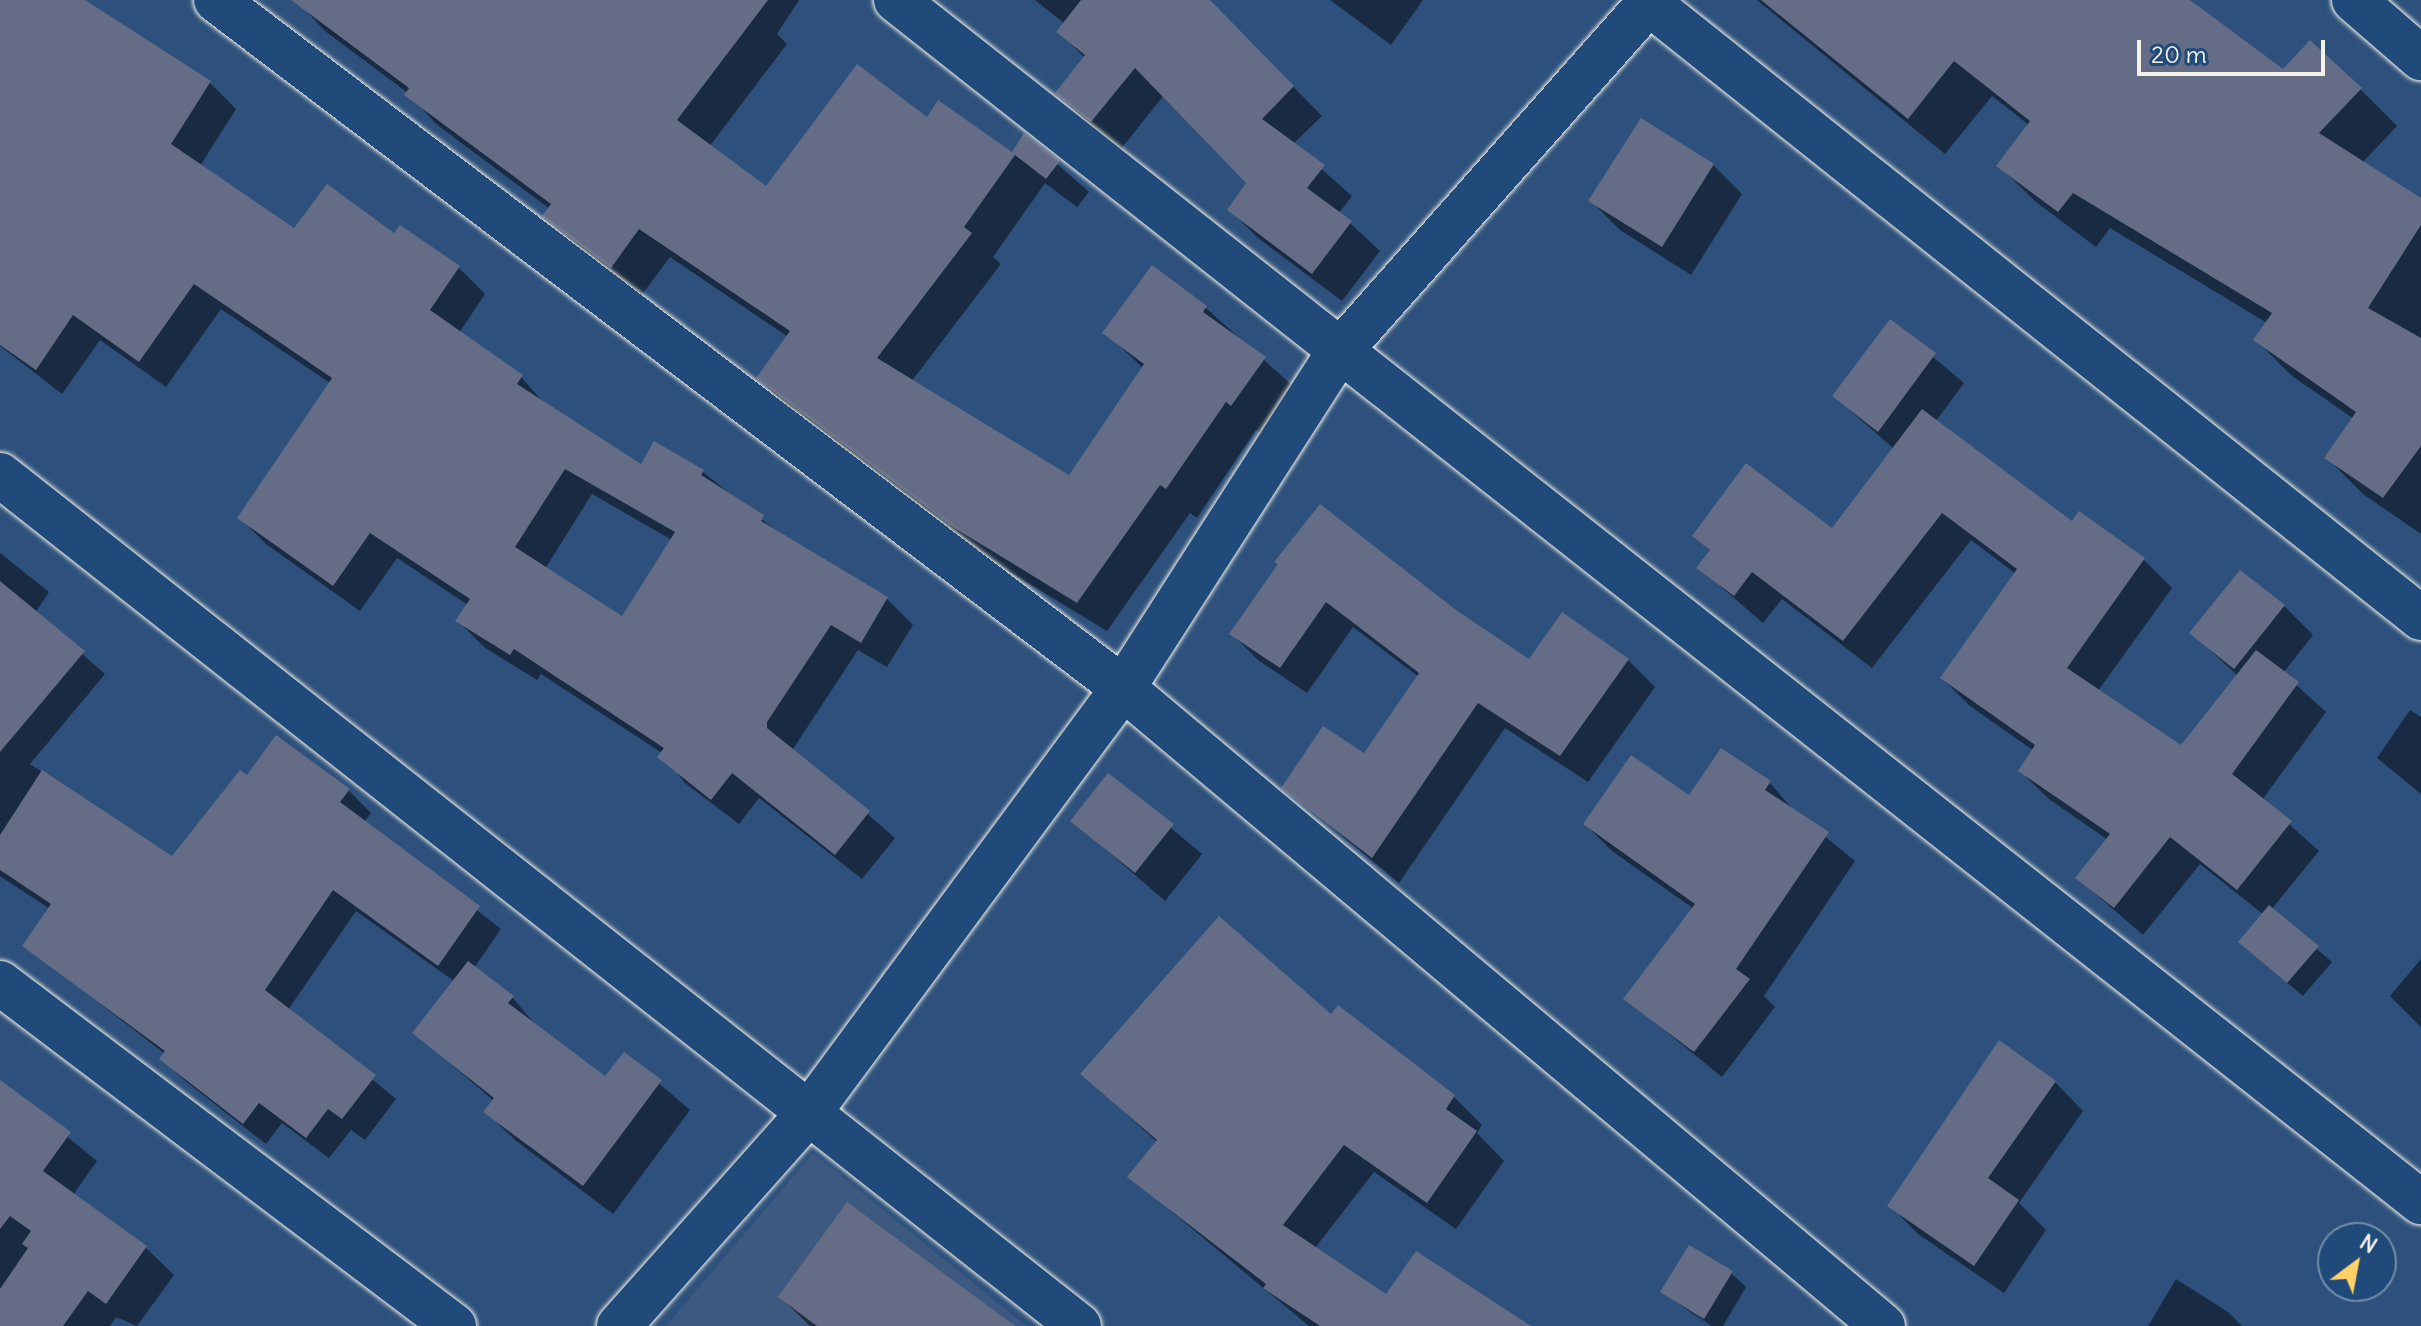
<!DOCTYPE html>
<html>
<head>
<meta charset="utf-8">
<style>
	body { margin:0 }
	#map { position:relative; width:2421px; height:1326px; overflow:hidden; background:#2d517c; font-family:Delius,sans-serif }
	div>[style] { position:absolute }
	.built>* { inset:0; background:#3e597f }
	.shadow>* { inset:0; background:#0007 }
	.building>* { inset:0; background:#646c86 }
	.roads { filter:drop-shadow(0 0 2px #f4f1e8) drop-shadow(0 0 2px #f4f1e8) }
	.minor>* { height:44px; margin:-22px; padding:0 22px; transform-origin:22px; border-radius:22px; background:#1f4a7a }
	span { translate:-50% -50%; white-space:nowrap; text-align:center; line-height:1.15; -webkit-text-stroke:7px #1f4a7a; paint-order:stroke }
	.north { position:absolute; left:2317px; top:1222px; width:80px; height:80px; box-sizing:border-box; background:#1f4a7a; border:2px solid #748da6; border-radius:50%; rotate:32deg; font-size:22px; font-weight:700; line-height:32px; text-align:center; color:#f4f1e8 }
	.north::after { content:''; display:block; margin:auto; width:28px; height:36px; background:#ffd166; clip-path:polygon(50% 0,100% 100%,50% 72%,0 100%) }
	.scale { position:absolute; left:2137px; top:40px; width:188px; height:36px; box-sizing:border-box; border:4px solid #f4f1e8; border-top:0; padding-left:10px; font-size:24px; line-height:28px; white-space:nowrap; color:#f4f1e8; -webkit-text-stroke:6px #1f4a7a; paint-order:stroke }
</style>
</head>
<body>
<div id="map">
	<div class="built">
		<div style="clip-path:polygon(813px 1153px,1026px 1326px,666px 1326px)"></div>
	</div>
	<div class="shadow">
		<div style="clip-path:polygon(evenodd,0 0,68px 0,210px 83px,236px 109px,200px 166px,294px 231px,394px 236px,400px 228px,459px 268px,485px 294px,459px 333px,521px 377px,546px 405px,642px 466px,703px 472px,783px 536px,887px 599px,913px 625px,887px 667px,858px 650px,793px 749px,895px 838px,862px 879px,759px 798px,739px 824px,685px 783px,662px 753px,541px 674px,537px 680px,484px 647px,458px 621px,468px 605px,397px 558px,360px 611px,266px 544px,240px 518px,330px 383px,221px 309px,166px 387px,100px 340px,62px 394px,0 346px,0 0,592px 494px,672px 540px,622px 619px,545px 569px,592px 494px)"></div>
		<div style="clip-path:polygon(296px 0,799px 0,777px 34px,787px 44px,709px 147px,766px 189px,927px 120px,1012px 155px,1025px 136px,1089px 192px,1077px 207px,1045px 183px,993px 257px,1001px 264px,911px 382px,1069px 478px,1144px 369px,1105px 332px,1206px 308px,1295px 388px,1262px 434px,1256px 430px,1197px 518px,1190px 513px,1107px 631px,985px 557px,788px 408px,758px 378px,788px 337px,670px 257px,641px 296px,574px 245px,545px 216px,550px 209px,436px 124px,408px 93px,325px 31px)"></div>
		<div style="clip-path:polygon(1035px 0,1208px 0,1322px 116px,1293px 144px,1352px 196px,1339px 213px,1380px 251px,1342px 301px,1258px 238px,1229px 209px,1249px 183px,1164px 95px,1121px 149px,1086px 122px,1058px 93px,1085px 58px,1059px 32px,1065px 24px)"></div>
		<div style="clip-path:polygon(1330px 0,1423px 0,1391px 45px)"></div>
		<div style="clip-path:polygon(1757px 0,2187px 0,2284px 71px,2360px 89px,2397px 126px,2362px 163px,2421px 200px,2421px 534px,2363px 494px,2326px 457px,2354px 419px,2292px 376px,2256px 340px,2267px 323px,2110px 228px,2096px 247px,2036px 202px,1999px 166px,2029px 125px,1992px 96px,1945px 154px)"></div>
		<div style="clip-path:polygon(1713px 165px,1742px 194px,1691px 275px,1620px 230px,1591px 201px)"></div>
		<div style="clip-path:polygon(1890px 321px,1964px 383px,1936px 421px,2073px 523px,2080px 514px,2144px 560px,2172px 588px,2098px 691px,2181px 748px,2238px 676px,2192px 633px,2284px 606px,2313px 635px,2283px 673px,2326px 712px,2262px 800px,2319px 851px,2271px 910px,2332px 962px,2303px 996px,2255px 956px,2264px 915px,2200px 864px,2143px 935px,2077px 878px,2108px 840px,2049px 799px,2020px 771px,2034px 751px,1970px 706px,1942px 678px,2016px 574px,1971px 540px,1872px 668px,1782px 599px,1763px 623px,1699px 568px,1711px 552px,1694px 535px,1832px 530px,1894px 449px,1834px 396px)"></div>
		<div style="clip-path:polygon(0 553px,49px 592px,35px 613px,105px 674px,30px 764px,172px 858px,247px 778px,277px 738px,349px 791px,371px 813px,364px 822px,501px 929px,474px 968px,513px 998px,539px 1029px,606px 1079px,625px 1054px,690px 1110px,613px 1214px,515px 1140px,486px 1112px,494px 1101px,415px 1033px,455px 982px,356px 911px,288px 1010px,396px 1099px,365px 1140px,351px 1130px,329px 1158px,282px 1123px,266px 1144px,184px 1080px,162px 1059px,165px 1054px,25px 945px,50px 909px,0 876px)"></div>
		<div style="clip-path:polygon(1280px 565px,1455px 612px,1529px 662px,1628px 660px,1655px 687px,1588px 782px,1505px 728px,1399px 883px,1284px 788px,1365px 756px,1419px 677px,1353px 627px,1307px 693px,1258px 660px,1232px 634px)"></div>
		<div style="clip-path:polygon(2410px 710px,2421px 717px,2421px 794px,2377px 758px)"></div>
		<div style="clip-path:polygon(1109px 776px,1202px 854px,1165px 901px,1073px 821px)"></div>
		<div style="clip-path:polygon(1770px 783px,1795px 812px,1855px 861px,1764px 996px,1775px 1007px,1722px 1077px,1626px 999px,1694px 909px,1612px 851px,1585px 824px)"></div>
		<div style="clip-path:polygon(2421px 959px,2421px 1027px,2390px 996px)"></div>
		<div style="clip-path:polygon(1339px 1008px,1454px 1097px,1482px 1125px,1477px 1133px,1504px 1161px,1456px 1229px,1374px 1172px,1315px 1248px,1387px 1297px,1528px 1326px,1309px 1326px,1130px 1177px,1157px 1142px,1083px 1074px,1331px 1017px)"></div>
		<div style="clip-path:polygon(0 1082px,97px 1161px,73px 1195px,146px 1248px,174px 1275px,137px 1326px,116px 1317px,110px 1326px,0 1326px)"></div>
		<div style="clip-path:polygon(2055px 1082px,2083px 1111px,2019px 1203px,2046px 1230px,2004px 1293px,1918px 1234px,1890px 1205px)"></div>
		<div style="clip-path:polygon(1731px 1273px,1746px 1287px,1723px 1326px,1711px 1326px,1677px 1300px,1709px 1326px,1663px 1292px)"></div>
		<div style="clip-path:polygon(2176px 1279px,2228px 1312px,2242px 1326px,2148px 1326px)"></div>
		<div style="clip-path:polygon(780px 1297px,1008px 1326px,810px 1326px)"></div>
	</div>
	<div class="building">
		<div style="clip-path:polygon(evenodd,0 0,85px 0,211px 81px,171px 144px,294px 228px,327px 184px,394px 233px,400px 225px,460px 266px,430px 310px,523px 375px,517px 384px,641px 464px,654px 441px,704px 470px,701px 475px,764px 515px,761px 521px,888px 597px,861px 643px,831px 625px,767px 722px,767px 728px,870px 811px,835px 855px,732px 773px,711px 800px,657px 757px,664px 748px,514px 649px,510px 655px,455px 621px,470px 599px,370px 533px,333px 586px,237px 518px,332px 378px,194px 284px,139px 362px,73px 315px,36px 370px,0 345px,0 0,565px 469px,675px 532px,622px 616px,515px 547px,565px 469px)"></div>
		<div style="clip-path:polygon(291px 0,768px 0,677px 120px,766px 186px,857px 64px,927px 117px,938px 100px,1012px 152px,1024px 133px,1060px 161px,1046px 179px,1015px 155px,964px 227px,972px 233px,877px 358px,1069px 475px,1144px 364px,1102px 333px,1152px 265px,1207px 306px,1203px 312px,1266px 357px,1231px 406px,1226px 402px,1166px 489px,1160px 485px,1077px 603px,953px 527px,756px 378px,790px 331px,639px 229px,611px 268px,542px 216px,551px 204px,404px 95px,409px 88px)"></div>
		<div style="clip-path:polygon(1081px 0,1210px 0,1294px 86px,1262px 119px,1325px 165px,1307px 188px,1352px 221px,1312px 274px,1227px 210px,1246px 183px,1135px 68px,1091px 122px,1055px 93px,1085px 55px,1056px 32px)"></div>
		<div style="clip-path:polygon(1761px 0,2190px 0,2283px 69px,2310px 40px,2362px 88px,2319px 133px,2421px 198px,2421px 225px,2368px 308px,2421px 338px,2421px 446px,2383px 498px,2324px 458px,2356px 412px,2253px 340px,2272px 313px,2073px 193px,2058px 212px,1996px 166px,2030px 121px,1954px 61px,1908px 119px)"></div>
		<div style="clip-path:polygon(1641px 118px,1714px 164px,1662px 247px,1588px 201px)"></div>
		<div style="clip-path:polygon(1890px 319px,1936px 353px,1878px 432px,1832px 396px)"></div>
		<div style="clip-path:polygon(1922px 409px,2072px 521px,2079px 511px,2145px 558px,2067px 668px,2181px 745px,2256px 650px,2299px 682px,2232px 774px,2292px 821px,2237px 890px,2170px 837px,2114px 908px,2075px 878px,2110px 834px,2018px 771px,2035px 745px,1940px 678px,2017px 569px,1942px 513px,1843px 641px,1752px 572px,1734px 596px,1696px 568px,1710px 550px,1692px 536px,1746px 463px,1832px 528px)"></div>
		<div style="clip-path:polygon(1320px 504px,1456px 610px,1529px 659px,1562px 612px,1629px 659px,1560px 756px,1478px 703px,1372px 858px,1281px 788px,1323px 726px,1364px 753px,1419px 673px,1326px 602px,1280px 668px,1229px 634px,1278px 564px,1274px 562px)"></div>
		<div style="clip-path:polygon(2240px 570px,2285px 605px,2234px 669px,2189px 633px)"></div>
		<div style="clip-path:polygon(0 581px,85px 651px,0 752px)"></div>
		<div style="clip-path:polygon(276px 735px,350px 789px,340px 802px,480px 906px,438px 966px,333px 890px,265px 990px,376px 1075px,342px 1119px,328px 1109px,306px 1138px,259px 1103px,243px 1124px,159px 1059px,165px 1051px,22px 946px,51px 904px,0 870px,0 835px,42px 770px,172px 856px,240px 770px,247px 775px)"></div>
		<div style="clip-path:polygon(1721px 748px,1771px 781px,1765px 790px,1829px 832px,1736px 969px,1750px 979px,1694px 1052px,1623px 999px,1695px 904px,1583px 824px,1631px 755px,1689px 795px)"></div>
		<div style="clip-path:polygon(1108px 773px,1174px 824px,1135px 873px,1070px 821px)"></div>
		<div style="clip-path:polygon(2269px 905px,2319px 946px,2287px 983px,2238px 942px)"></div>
		<div style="clip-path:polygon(1219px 916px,1331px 1014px,1338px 1005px,1455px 1095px,1446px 1109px,1477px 1131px,1427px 1203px,1344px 1145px,1283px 1225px,1386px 1294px,1416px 1251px,1531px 1326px,1320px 1326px,1263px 1288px,1266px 1284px,1127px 1177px,1157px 1140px,1080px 1074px)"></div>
		<div style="clip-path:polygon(468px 961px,514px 996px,508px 1003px,605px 1076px,624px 1052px,662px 1080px,583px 1186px,483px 1112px,494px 1098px,412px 1033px)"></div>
		<div style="clip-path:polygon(1999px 1040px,2056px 1081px,1988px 1178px,2019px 1200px,1974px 1266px,1887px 1206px)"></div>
		<div style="clip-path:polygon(0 1080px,71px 1132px,43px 1171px,147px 1246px,106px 1304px,88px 1291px,63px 1326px,0 1326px,0 1289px,28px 1248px,22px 1244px,31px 1231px,10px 1216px,0 1229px)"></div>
		<div style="clip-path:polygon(847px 1202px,1015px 1326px,817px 1326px,778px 1297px)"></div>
		<div style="clip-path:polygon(1689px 1245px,1733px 1271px,1704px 1319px,1660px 1292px)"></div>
	</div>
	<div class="roads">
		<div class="minor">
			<div style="left:216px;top:0;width:1138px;rotate:37.18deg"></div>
			<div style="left:1123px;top:688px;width:992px;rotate:40.01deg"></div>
			<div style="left:896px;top:0;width:1942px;rotate:38.25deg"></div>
			<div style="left:1645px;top:0;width:992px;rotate:38.53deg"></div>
			<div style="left:2354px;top:0;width:89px;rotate:40.9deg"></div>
			<div style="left:0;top:475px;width:1374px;rotate:38.26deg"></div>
			<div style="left:0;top:983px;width:569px;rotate:37.07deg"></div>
			<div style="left:619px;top:1326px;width:285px;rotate:-48.3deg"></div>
			<div style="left:809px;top:1113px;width:528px;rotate:-53.54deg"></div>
			<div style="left:1123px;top:688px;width:399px;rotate:-57.3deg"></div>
			<div style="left:1339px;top:352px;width:470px;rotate:-48.4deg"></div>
		</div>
	</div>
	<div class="north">N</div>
	<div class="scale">20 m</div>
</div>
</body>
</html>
